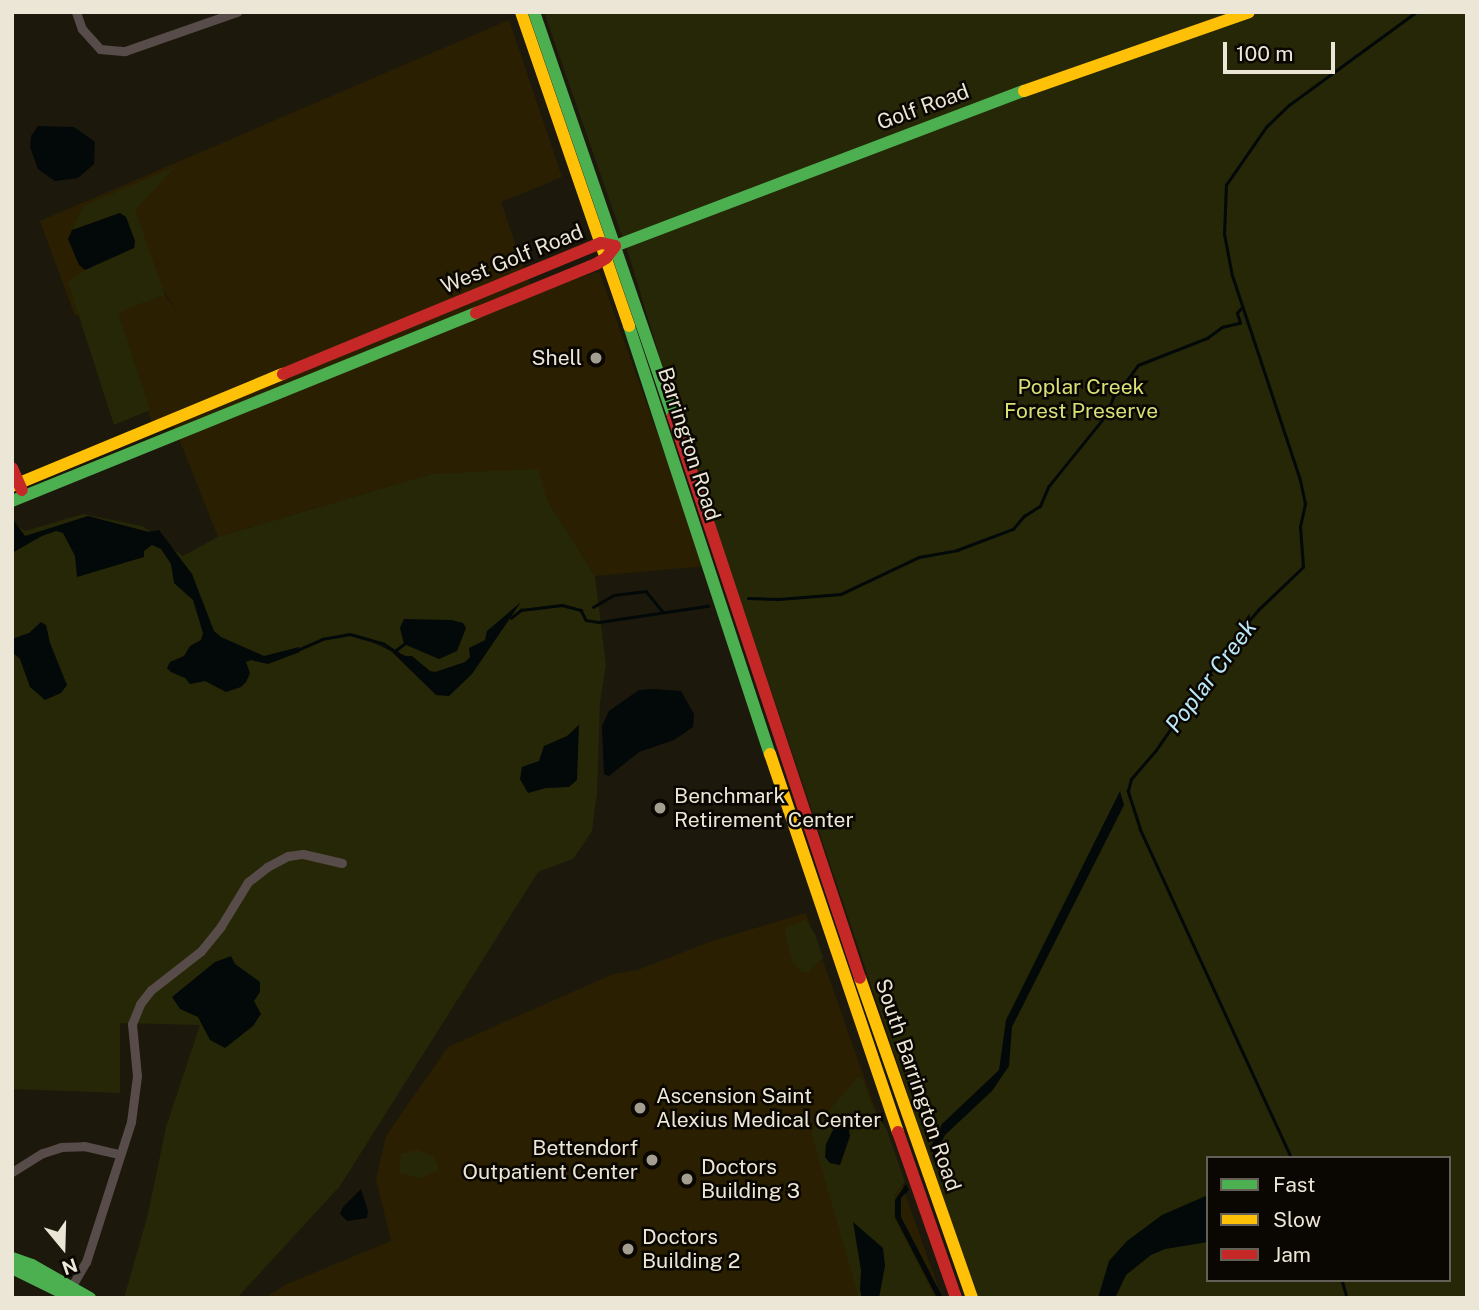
<!DOCTYPE html>
<html>
<head>
<meta charset="utf-8">
<style>
	body { margin:0 }
	#map { position:relative; width:1479px; height:1310px; overflow:hidden; background:#1c180b; font-family:"Public Sans",sans-serif }
	div>[style] { position:absolute }
	.built>* { inset:0; background:#2a2001 }
	.green>* { inset:0; background:#262706 }
	.water>* { inset:0; background:#030809 }
	.stream>* { height:2.5px; margin:-1.25px; padding:0 1.25px; transform-origin:1.25px; border-radius:1.25px; background:#030809 }
	.street>* { height:9px; margin:-4.5px; padding:0 4.5px; transform-origin:4.5px; border-radius:4.5px; background:#574c49 }
	.fast>* { height:12px; margin:-6px; padding:0 6px; transform-origin:6px; border-radius:6px; background:#4caf50 }
	.slow>* { height:12px; margin:-6px; padding:0 6px; transform-origin:6px; border-radius:6px; background:#ffc107 }
	.jam>* { height:12px; margin:-6px; padding:0 6px; transform-origin:6px; border-radius:6px; background:#c62828 }
	.dots>* { width:19px; height:19px; translate:-50% -50%; box-sizing:border-box; border:4px solid #0a0601; border-radius:50% }
	span { translate:-50% -50%; white-space:nowrap; text-align:center; line-height:1.15; -webkit-text-stroke:5px #0a0601; paint-order:stroke }
	.street-label { font-size:21px; color:#ece6d7 }
	.poi-label { font-size:21px; color:#ece6d7 }
	.right { translate:-100% -50%; text-align:right }
	.left { translate:0 -50%; text-align:left }
	.park-label { font-size:21px; color:#d9e074 }
	.water-label { font-size:23px; color:#bae8f8; font-style:italic }
	.frame { position:absolute; inset:0; border:14px solid #ece6d7; pointer-events:none }
	.legend { position:absolute; left:1206px; top:1156px; width:245px; height:126px; box-sizing:border-box; background:#0a0601; border:2px solid #646057; margin:0; padding:9px 12px; list-style:none; font-size:21px; color:#ece6d7 }
	.legend li { display:flex; align-items:center; gap:14px; height:35px }
	.legend b { width:35px; border:2px solid #646057 }
	.north { position:absolute; left:28px; top:1212px; width:70px; height:70px; -webkit-text-stroke:5px #0a0601; paint-order:stroke; rotate:161deg; font-size:19px; font-weight:700; line-height:28px; text-align:center; color:#ece6d7 }
	.north::after { content:''; display:block; margin:auto; width:24px; height:32px; background:#ece6d7; clip-path:polygon(50% 0,100% 100%,50% 72%,0 100%) }
	.scale { position:absolute; left:1223px; top:42px; width:112px; height:32px; box-sizing:border-box; border:4px solid #ece6d7; border-top:0; padding-left:9px; font-size:21px; line-height:24px; white-space:nowrap; color:#ece6d7; -webkit-text-stroke:5px #0a0601; paint-order:stroke }
</style>
</head>
<body>
<div id="map">
	<div class="built">
		<div style="clip-path:polygon(509px 20px,562px 177px,501px 202px,523px 266px,534px 294px,599px 271px,705px 566px,595px 576px,547px 500px,431px 474px,218px 537px,170px 416px,152px 424px,119px 316px,123px 310px,165px 295px,180px 316px,162px 288px,75px 316px,40px 221px)"></div>
		<div style="clip-path:polygon(806px 913px,942px 1298px,265px 1298px,287px 1284px,391px 1241px,376px 1179px,386px 1136px,448px 1047px,613px 974px,638px 970px,709px 942px)"></div>
	</div>
	<div class="green">
		<div style="clip-path:polygon(evenodd,544px 12px,1467px 12px,1467px 1298px,977px 1298px,671px 395px,631px 262px,544px 12px,1208px 1158px,1449px 1158px,1449px 1280px,1208px 1280px,1208px 1158px)"></div>
		<div style="clip-path:polygon(175px 167px,135px 210px,165px 295px,124px 310px,119px 316px,150px 410px,114px 425px,68px 282px,85px 270px,134px 248px,135px 240px,126px 217px,120px 213px,72px 230px,84px 206px)"></div>
		<div style="clip-path:polygon(538px 469px,547px 500px,595px 576px,606px 665px,600px 702px,597px 793px,592px 831px,573px 859px,538px 872px,340px 1186px,237px 1298px,124px 1298px,148px 1214px,166px 1127px,200px 1025px,120px 1023px,120px 1093px,12px 1089px,12px 529px,19px 527px,25px 531px,83px 514px,142px 526px,183px 556px,218px 537px,431px 474px)"></div>
		<div style="clip-path:polygon(805px 920px,815px 934px,823px 958px,808px 972px,803px 972px,793px 964px,785px 932px,786px 928px)"></div>
		<div style="clip-path:polygon(858px 1077px,863px 1080px,872px 1106px,887px 1130px,905px 1182px,895px 1194px,894px 1217px,935px 1298px,859px 1298px,812px 1135px,814px 1128px)"></div>
		<div style="clip-path:polygon(417px 1150px,434px 1156px,439px 1171px,418px 1178px,399px 1173px,401px 1154px)"></div>
	</div>
	<div class="water">
		<div style="clip-path:polygon(38px 126px,74px 127px,95px 142px,94px 164px,78px 178px,55px 181px,38px 169px,30px 147px,31px 136px)"></div>
		<div style="clip-path:polygon(120px 213px,126px 217px,135px 241px,134px 248px,85px 270px,79px 265px,68px 239px,72px 230px)"></div>
		<div style="clip-path:polygon(88px 516px,149px 532px,159px 530px,192px 574px,214px 631px,221px 637px,264px 656px,299px 647px,300px 652px,268px 664px,251px 660px,246px 662px,250px 673px,246px 682px,241px 687px,226px 692px,205px 681px,190px 684px,185px 678px,171px 672px,167px 668px,170px 662px,184px 656px,190px 646px,201px 640px,203px 633px,193px 600px,174px 583px,171px 564px,161px 549px,152px 545px,144px 551px,144px 557px,77px 577px,75px 556px,63px 533px,56px 531px,42px 536px,12px 553px,13px 519px,25px 536px)"></div>
		<div style="clip-path:polygon(521px 602px,472px 674px,449px 696px,436px 695px,391px 651px,366px 639px,406px 656px,412px 656px,430px 671px,435px 672px,465px 662px,470px 657px,469px 648px,485px 640px,487px 631px)"></div>
		<div style="clip-path:polygon(404px 619px,451px 620px,463px 623px,466px 628px,457px 651px,439px 659px,404px 644px,400px 628px)"></div>
		<div style="clip-path:polygon(41px 622px,46px 625px,50px 643px,67px 685px,61px 693px,45px 700px,30px 687px,20px 659px,12px 652px,12px 639px,29px 633px)"></div>
		<div style="clip-path:polygon(654px 689px,681px 691px,694px 714px,693px 727px,674px 740px,639px 752px,609px 776px,604px 774px,602px 726px,609px 711px,639px 690px)"></div>
		<div style="clip-path:polygon(579px 725px,577px 780px,569px 787px,546px 788px,528px 793px,520px 779px,522px 767px,539px 761px,544px 746px,567px 736px)"></div>
		<div style="clip-path:polygon(1120px 791px,1124px 805px,1012px 1027px,1009px 1066px,992px 1091px,945px 1135px,939px 1146px,937px 1160px,930px 1148px,942px 1124px,999px 1070px,1006px 1020px)"></div>
		<div style="clip-path:polygon(231px 956px,235px 964px,260px 982px,260px 992px,254px 1001px,261px 1014px,253px 1026px,225px 1048px,210px 1040px,198px 1017px,180px 1009px,172px 997px,215px 962px)"></div>
		<div style="clip-path:polygon(848px 1124px,850px 1136px,840px 1165px,830px 1163px,825px 1157px,826px 1144px,834px 1128px)"></div>
		<div style="clip-path:polygon(906px 1184px,909px 1190px,901px 1198px,901px 1217px,943px 1298px,937px 1298px,895px 1217px,895px 1200px)"></div>
		<div style="clip-path:polygon(361px 1189px,368px 1211px,367px 1218px,347px 1221px,340px 1214px,343px 1207px)"></div>
		<div style="clip-path:polygon(1208px 1195px,1208px 1242px,1165px 1249px,1151px 1255px,1126px 1275px,1115px 1298px,1098px 1298px,1109px 1261px,1127px 1241px,1162px 1215px)"></div>
		<div style="clip-path:polygon(853px 1222px,883px 1248px,885px 1266px,879px 1298px,862px 1298px,860px 1290px,861px 1270px)"></div>
	</div>
	<div class="stream">
		<div style="left:748px;top:598px;width:31px;rotate:2deg"></div>
		<div style="left:779px;top:599px;width:62px;rotate:-4.6deg"></div>
		<div style="left:841px;top:594px;width:86px;rotate:-25.4deg"></div>
		<div style="left:919px;top:557px;width:39px;rotate:-10deg"></div>
		<div style="left:957px;top:550px;width:60px;rotate:-20.6deg"></div>
		<div style="left:1013px;top:529px;width:17px;rotate:-50deg"></div>
		<div style="left:1024px;top:516px;width:19px;rotate:-32deg"></div>
		<div style="left:1040px;top:506px;width:21px;rotate:-67deg"></div>
		<div style="left:1048px;top:487px;width:92px;rotate:-51.1deg"></div>
		<div style="left:1106px;top:415px;width:31px;rotate:-68deg"></div>
		<div style="left:1118px;top:386px;width:8px;rotate:-23deg"></div>
		<div style="left:1125px;top:383px;width:22px;rotate:-54deg"></div>
		<div style="left:1138px;top:365px;width:74px;rotate:-21.4deg"></div>
		<div style="left:1207px;top:338px;width:19px;rotate:-36deg"></div>
		<div style="left:1222px;top:327px;width:18px;rotate:-13deg"></div>
		<div style="left:1240px;top:323px;width:10px;rotate:-107deg"></div>
		<div style="left:1237px;top:313px;width:8px;rotate:-50deg"></div>
		<div style="left:593px;top:607px;width:24px;rotate:-30deg"></div>
		<div style="left:614px;top:595px;width:32px;rotate:-7deg"></div>
		<div style="left:646px;top:591px;width:26px;rotate:51deg"></div>
		<div style="left:511px;top:618px;width:13px;rotate:-39deg"></div>
		<div style="left:521px;top:610px;width:41px;rotate:-7deg"></div>
		<div style="left:562px;top:605px;width:20px;rotate:15deg"></div>
		<div style="left:581px;top:610px;width:11px;rotate:63deg"></div>
		<div style="left:586px;top:620px;width:13px;rotate:9deg"></div>
		<div style="left:599px;top:622px;width:110px;rotate:-8.4deg"></div>
		<div style="left:300px;top:649px;width:24px;rotate:-24deg"></div>
		<div style="left:322px;top:639px;width:28px;rotate:-10deg"></div>
		<div style="left:350px;top:634px;width:35px;rotate:16deg"></div>
		<div style="left:384px;top:644px;width:17px;rotate:33deg"></div>
		<div style="left:396px;top:650px;width:10px;rotate:-37deg"></div>
		<div style="left:1291px;top:1158px;width:362px;rotate:-114.7deg"></div>
		<div style="left:1140px;top:829px;width:40px;rotate:-108deg"></div>
		<div style="left:1128px;top:791px;width:12px;rotate:-76deg"></div>
		<div style="left:1131px;top:779px;width:38px;rotate:-49deg"></div>
		<div style="left:1156px;top:750px;width:126px;rotate:-55.3deg"></div>
		<div style="left:1228px;top:646px;width:47px;rotate:-50.2deg"></div>
		<div style="left:1258px;top:610px;width:62px;rotate:-43.7deg"></div>
		<div style="left:1303px;top:567px;width:40px;rotate:-94.3deg"></div>
		<div style="left:1300px;top:527px;width:24px;rotate:-78deg"></div>
		<div style="left:1305px;top:504px;width:25px;rotate:-102deg"></div>
		<div style="left:1300px;top:480px;width:215px;rotate:-108.4deg"></div>
		<div style="left:1232px;top:276px;width:43px;rotate:-100.8deg"></div>
		<div style="left:1224px;top:234px;width:49px;rotate:-87.7deg"></div>
		<div style="left:1226px;top:185px;width:70px;rotate:-55.4deg"></div>
		<div style="left:1266px;top:127px;width:32px;rotate:-44deg"></div>
		<div style="left:1289px;top:105px;width:157px;rotate:-36.2deg"></div>
		<div style="left:1342px;top:1280px;width:19px;rotate:74deg"></div>
	</div>
	<div class="street">
		<div style="left:76px;top:12px;width:18px;rotate:71deg"></div>
		<div style="left:82px;top:29px;width:27px;rotate:48deg"></div>
		<div style="left:100px;top:49px;width:25px;rotate:5deg"></div>
		<div style="left:125px;top:51px;width:119px;rotate:-19.2deg"></div>
		<div style="left:12px;top:1172px;width:36px;rotate:-32deg"></div>
		<div style="left:43px;top:1153px;width:19px;rotate:-18deg"></div>
		<div style="left:61px;top:1147px;width:23px;rotate:-2deg"></div>
		<div style="left:84px;top:1146px;width:37px;rotate:13deg"></div>
		<div style="left:69px;top:1291px;width:34px;rotate:-60deg"></div>
		<div style="left:86px;top:1262px;width:147px;rotate:-72.2deg"></div>
		<div style="left:131px;top:1122px;width:46px;rotate:-82.6deg"></div>
		<div style="left:137px;top:1076px;width:52px;rotate:-95.5deg"></div>
		<div style="left:132px;top:1024px;width:22px;rotate:-68deg"></div>
		<div style="left:140px;top:1004px;width:18px;rotate:-52deg"></div>
		<div style="left:151px;top:990px;width:63px;rotate:-38deg"></div>
		<div style="left:201px;top:951px;width:32px;rotate:-51deg"></div>
		<div style="left:221px;top:926px;width:52px;rotate:-58.5deg"></div>
		<div style="left:248px;top:882px;width:24px;rotate:-38deg"></div>
		<div style="left:267px;top:867px;width:24px;rotate:-28deg"></div>
		<div style="left:288px;top:856px;width:15px;rotate:-8deg"></div>
		<div style="left:303px;top:854px;width:40px;rotate:13deg"></div>
	</div>
	<div class="fast">
		<div style="left:534px;top:12px;width:427px;rotate:71deg"></div>
		<div style="left:615px;top:246px;width:437px;rotate:-20.8deg"></div>
		<div style="left:629px;top:326px;width:451px;rotate:71.8deg"></div>
		<div style="left:12px;top:501px;width:501px;rotate:-22.06deg"></div>
		<div style="left:12px;top:1258px;width:21px;rotate:19deg"></div>
		<div style="left:32px;top:1265px;width:67px;rotate:29.6deg"></div>
		<div style="left:12px;top:1268px;width:68px;rotate:26.2deg"></div>
	</div>
	<div class="slow">
		<div style="left:521px;top:12px;width:332px;rotate:71deg"></div>
		<div style="left:1024px;top:91px;width:238px;rotate:-19.3deg"></div>
		<div style="left:12px;top:486px;width:293px;rotate:-22.5deg"></div>
		<div style="left:770px;top:754px;width:399px;rotate:71.3deg"></div>
		<div style="left:860px;top:978px;width:339px;rotate:70.7deg"></div>
	</div>
	<div class="jam">
		<div style="left:476px;top:313px;width:130px;rotate:-22.2deg"></div>
		<div style="left:596px;top:264px;width:12px;rotate:-31deg"></div>
		<div style="left:606px;top:258px;width:15px;rotate:-53deg"></div>
		<div style="left:283px;top:374px;width:344px;rotate:-22.4deg"></div>
		<div style="left:601px;top:243px;width:14px;rotate:12deg"></div>
		<div style="left:673px;top:416px;width:592px;rotate:71.6deg"></div>
		<div style="left:12px;top:468px;width:24px;rotate:66deg"></div>
		<div style="left:898px;top:1132px;width:176px;rotate:70.7deg"></div>
	</div>
	<div class="dots">
		<div style="left:596px;top:358px;background:#a39e90"></div>
		<div style="left:660px;top:808px;background:#a39e90"></div>
		<div style="left:640px;top:1108px;background:#a39e90"></div>
		<div style="left:652px;top:1160px;background:#a39e90"></div>
		<div style="left:687px;top:1179px;background:#a39e90"></div>
		<div style="left:628px;top:1249px;background:#a39e90"></div>
	</div>
	<div class="street-label">
		<span style="left:923px;top:107px;rotate:-20deg">Golf Road</span>
		<span style="left:512px;top:259px;rotate:-22deg">West Golf Road</span>
		<span style="left:689px;top:444px;rotate:72deg">Barrington Road</span>
		<span style="left:918px;top:1085px;rotate:71deg">South Barrington Road</span>
	</div>
	<div class="poi-label">
		<span class="right" style="left:582px;top:358px">Shell</span>
		<span class="left" style="left:674px;top:808px">Benchmark<br>Retirement Center</span>
		<span class="left" style="left:656px;top:1108px">Ascension Saint<br>Alexius Medical Center</span>
		<span class="right" style="left:638px;top:1160px">Bettendorf<br>Outpatient Center</span>
		<span class="left" style="left:701px;top:1179px">Doctors<br>Building 3</span>
		<span class="left" style="left:642px;top:1249px">Doctors<br>Building 2</span>
	</div>
	<div class="park-label">
		<span style="left:1081px;top:399px">Poplar Creek<br>Forest Preserve</span>
	</div>
	<div class="water-label">
		<span style="left:1211px;top:676px;rotate:-53deg">Poplar Creek</span>
	</div>
	<div class="frame"></div>
	<ul class="legend">
	<li><b style="height:9px;background:#4caf50"></b>Fast</li>
	<li><b style="height:9px;background:#ffc107"></b>Slow</li>
	<li><b style="height:9px;background:#c62828"></b>Jam</li>
	</ul>
	<div class="north">N</div>
	<div class="scale">100 m</div>
</div>
</body>
</html>
